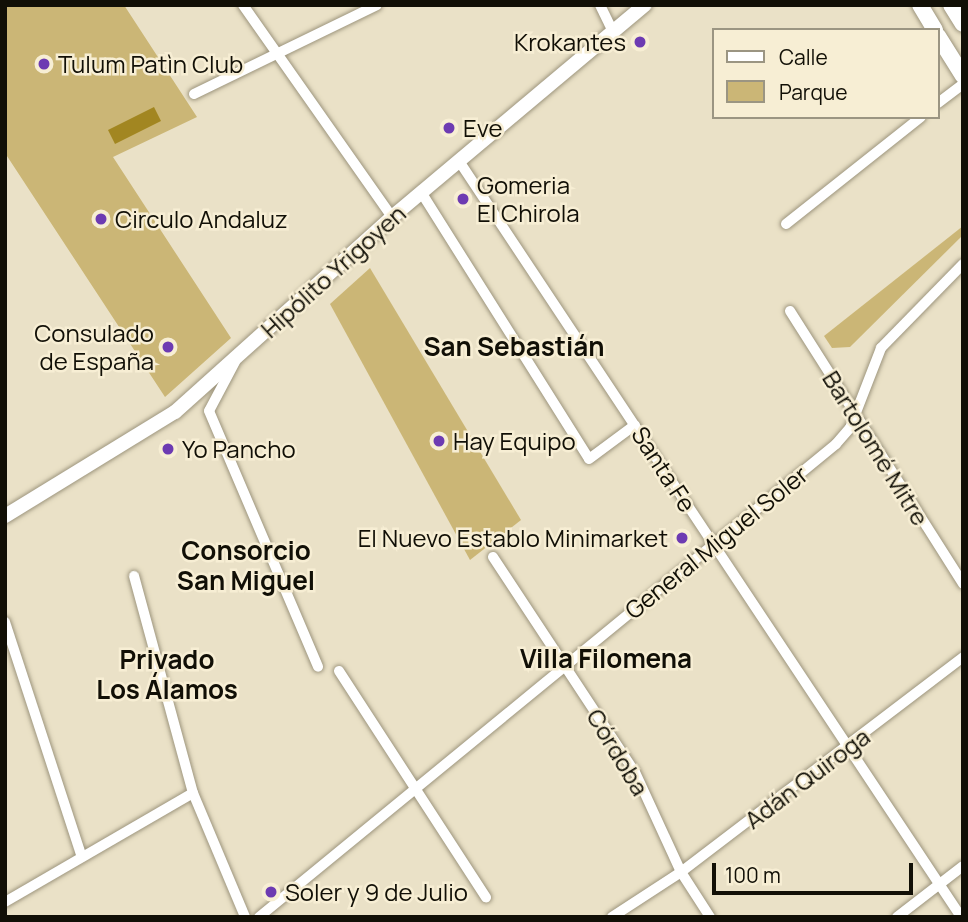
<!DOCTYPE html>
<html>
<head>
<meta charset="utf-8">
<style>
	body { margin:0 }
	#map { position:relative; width:968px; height:922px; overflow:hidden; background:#eae1c7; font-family:Manrope,sans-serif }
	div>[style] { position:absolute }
	.green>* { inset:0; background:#cbb676 }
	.water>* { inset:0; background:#a28621 }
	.roads { filter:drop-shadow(0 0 2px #9d957d) drop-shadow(0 0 2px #9d957d) }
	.street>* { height:10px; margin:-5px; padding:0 5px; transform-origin:5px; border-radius:5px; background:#fff }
	.secondary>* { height:14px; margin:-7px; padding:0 7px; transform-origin:7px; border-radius:7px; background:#fff }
	.primary>* { height:16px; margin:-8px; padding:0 8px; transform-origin:8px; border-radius:8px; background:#fff }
	.dots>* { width:19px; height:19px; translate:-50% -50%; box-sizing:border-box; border:4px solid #f7eed4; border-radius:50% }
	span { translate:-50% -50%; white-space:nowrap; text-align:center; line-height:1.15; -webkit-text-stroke:5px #f7eed4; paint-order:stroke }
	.poi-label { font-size:24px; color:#110f06 }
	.right { translate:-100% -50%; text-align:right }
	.left { translate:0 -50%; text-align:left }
	.street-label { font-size:24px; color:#110f06 }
	.neighbourhood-label { font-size:26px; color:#110f06; font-weight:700 }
	.frame { position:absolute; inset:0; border:7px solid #110f06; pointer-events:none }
	.legend { position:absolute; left:712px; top:28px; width:228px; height:91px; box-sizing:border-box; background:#f7eed4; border:2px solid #9b9582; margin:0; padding:9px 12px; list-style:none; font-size:21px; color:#110f06 }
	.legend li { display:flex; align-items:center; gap:14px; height:35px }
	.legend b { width:35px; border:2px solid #9b9582 }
	.scale { position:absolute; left:712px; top:863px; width:201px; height:32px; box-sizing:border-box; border:4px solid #110f06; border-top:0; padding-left:9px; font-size:21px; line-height:24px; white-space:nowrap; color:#110f06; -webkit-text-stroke:5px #f7eed4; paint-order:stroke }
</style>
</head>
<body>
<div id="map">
	<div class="green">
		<div style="clip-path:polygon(5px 5px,124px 5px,197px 117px,113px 157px,231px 338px,165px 397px,5px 153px)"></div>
		<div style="clip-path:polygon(963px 226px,963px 235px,850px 347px,832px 348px,824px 336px)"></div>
		<div style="clip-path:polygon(370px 268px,521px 520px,470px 560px,330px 304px)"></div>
	</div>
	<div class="water">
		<div style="clip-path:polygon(154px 107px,161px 121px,115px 144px,108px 130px)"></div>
	</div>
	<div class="roads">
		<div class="street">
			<div style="left:243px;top:5px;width:259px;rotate:54.9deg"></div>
			<div style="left:600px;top:5px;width:30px;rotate:64deg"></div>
			<div style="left:194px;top:94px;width:203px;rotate:-25.9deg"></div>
			<div style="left:938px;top:103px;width:31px;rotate:-37deg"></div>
			<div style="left:459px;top:161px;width:907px;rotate:56.41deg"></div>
			<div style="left:421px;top:192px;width:315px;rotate:57.8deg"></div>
			<div style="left:589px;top:459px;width:57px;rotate:-36.5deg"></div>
			<div style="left:786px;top:224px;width:172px;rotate:-38.4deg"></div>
			<div style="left:790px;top:311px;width:323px;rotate:57.6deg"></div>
			<div style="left:235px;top:362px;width:55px;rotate:118deg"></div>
			<div style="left:209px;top:411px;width:278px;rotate:66.9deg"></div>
			<div style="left:493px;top:557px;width:258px;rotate:56.6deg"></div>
			<div style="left:635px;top:772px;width:110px;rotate:65.3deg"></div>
			<div style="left:681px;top:872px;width:54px;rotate:57.2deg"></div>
			<div style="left:134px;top:576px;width:225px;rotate:74.8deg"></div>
			<div style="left:193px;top:793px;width:134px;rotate:67.2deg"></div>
			<div style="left:5px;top:622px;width:247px;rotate:71.9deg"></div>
			<div style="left:339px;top:671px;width:270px;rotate:57deg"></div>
			<div style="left:5px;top:902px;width:217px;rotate:-30.1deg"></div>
			<div style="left:259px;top:917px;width:746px;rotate:-39.34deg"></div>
			<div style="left:836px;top:444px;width:21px;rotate:-49deg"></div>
			<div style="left:850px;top:428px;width:86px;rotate:-68.8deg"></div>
			<div style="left:881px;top:348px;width:117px;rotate:-45.7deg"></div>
			<div style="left:612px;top:917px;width:82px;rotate:-33.1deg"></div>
			<div style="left:681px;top:872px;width:355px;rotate:-37.3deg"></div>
			<div style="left:897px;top:917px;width:83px;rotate:-37.7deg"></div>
		</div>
		<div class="secondary">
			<div style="left:5px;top:516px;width:199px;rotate:-31.5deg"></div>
			<div style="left:175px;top:412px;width:292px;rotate:-41.9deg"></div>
			<div style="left:392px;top:217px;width:330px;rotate:-40deg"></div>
		</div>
		<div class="primary">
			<div style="left:920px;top:5px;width:29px;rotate:59deg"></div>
			<div style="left:951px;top:5px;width:22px;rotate:58deg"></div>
			<div style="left:938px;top:36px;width:47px;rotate:58deg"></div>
		</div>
	</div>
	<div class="dots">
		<div style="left:640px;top:42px;background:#6d3bb2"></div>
		<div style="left:44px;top:64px;background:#6d3bb2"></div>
		<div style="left:449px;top:128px;background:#6d3bb2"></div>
		<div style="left:463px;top:199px;background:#6d3bb2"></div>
		<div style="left:101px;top:219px;background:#6d3bb2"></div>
		<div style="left:168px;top:347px;background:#6d3bb2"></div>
		<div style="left:439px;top:441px;background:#6d3bb2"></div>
		<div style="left:168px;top:449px;background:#6d3bb2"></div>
		<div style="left:682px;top:538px;background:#6d3bb2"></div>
		<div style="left:271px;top:892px;background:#6d3bb2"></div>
	</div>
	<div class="poi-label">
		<span class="right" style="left:626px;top:42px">Krokantes</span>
		<span class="left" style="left:58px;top:64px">Tulum Patìn Club</span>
		<span class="left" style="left:463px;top:128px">Eve</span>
		<span class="left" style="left:477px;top:199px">Gomeria<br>El Chirola</span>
		<span class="left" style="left:115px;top:219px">Circulo Andaluz</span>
		<span class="right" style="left:154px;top:347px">Consulado<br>de España</span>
		<span class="left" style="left:453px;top:441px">Hay Equipo</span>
		<span class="left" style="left:182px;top:449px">Yo Pancho</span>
		<span class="right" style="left:668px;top:538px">El Nuevo Establo Minimarket</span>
		<span class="left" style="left:285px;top:892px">Soler y 9 de Julio</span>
	</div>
	<div class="street-label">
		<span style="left:333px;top:271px;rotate:-42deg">Hipólito Yrigoyen</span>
		<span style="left:876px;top:448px;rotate:58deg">Bartolomé Mitre</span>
		<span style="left:664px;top:469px;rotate:57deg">Santa Fe</span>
		<span style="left:716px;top:542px;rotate:-39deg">General Miguel Soler</span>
		<span style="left:618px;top:752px;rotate:59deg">Córdoba</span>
		<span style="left:807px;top:778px;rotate:-37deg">Adán Quiroga</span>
	</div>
	<div class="neighbourhood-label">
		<span style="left:514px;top:347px">San Sebastián</span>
		<span style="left:246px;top:566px">Consorcio<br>San Miguel</span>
		<span style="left:606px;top:659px">Villa Filomena</span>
		<span style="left:167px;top:675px">Privado<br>Los Álamos</span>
	</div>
	<div class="frame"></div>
	<ul class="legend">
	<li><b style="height:9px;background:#fff"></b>Calle</li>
	<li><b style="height:19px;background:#cbb676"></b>Parque</li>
	</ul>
	<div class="scale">100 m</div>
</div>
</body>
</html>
